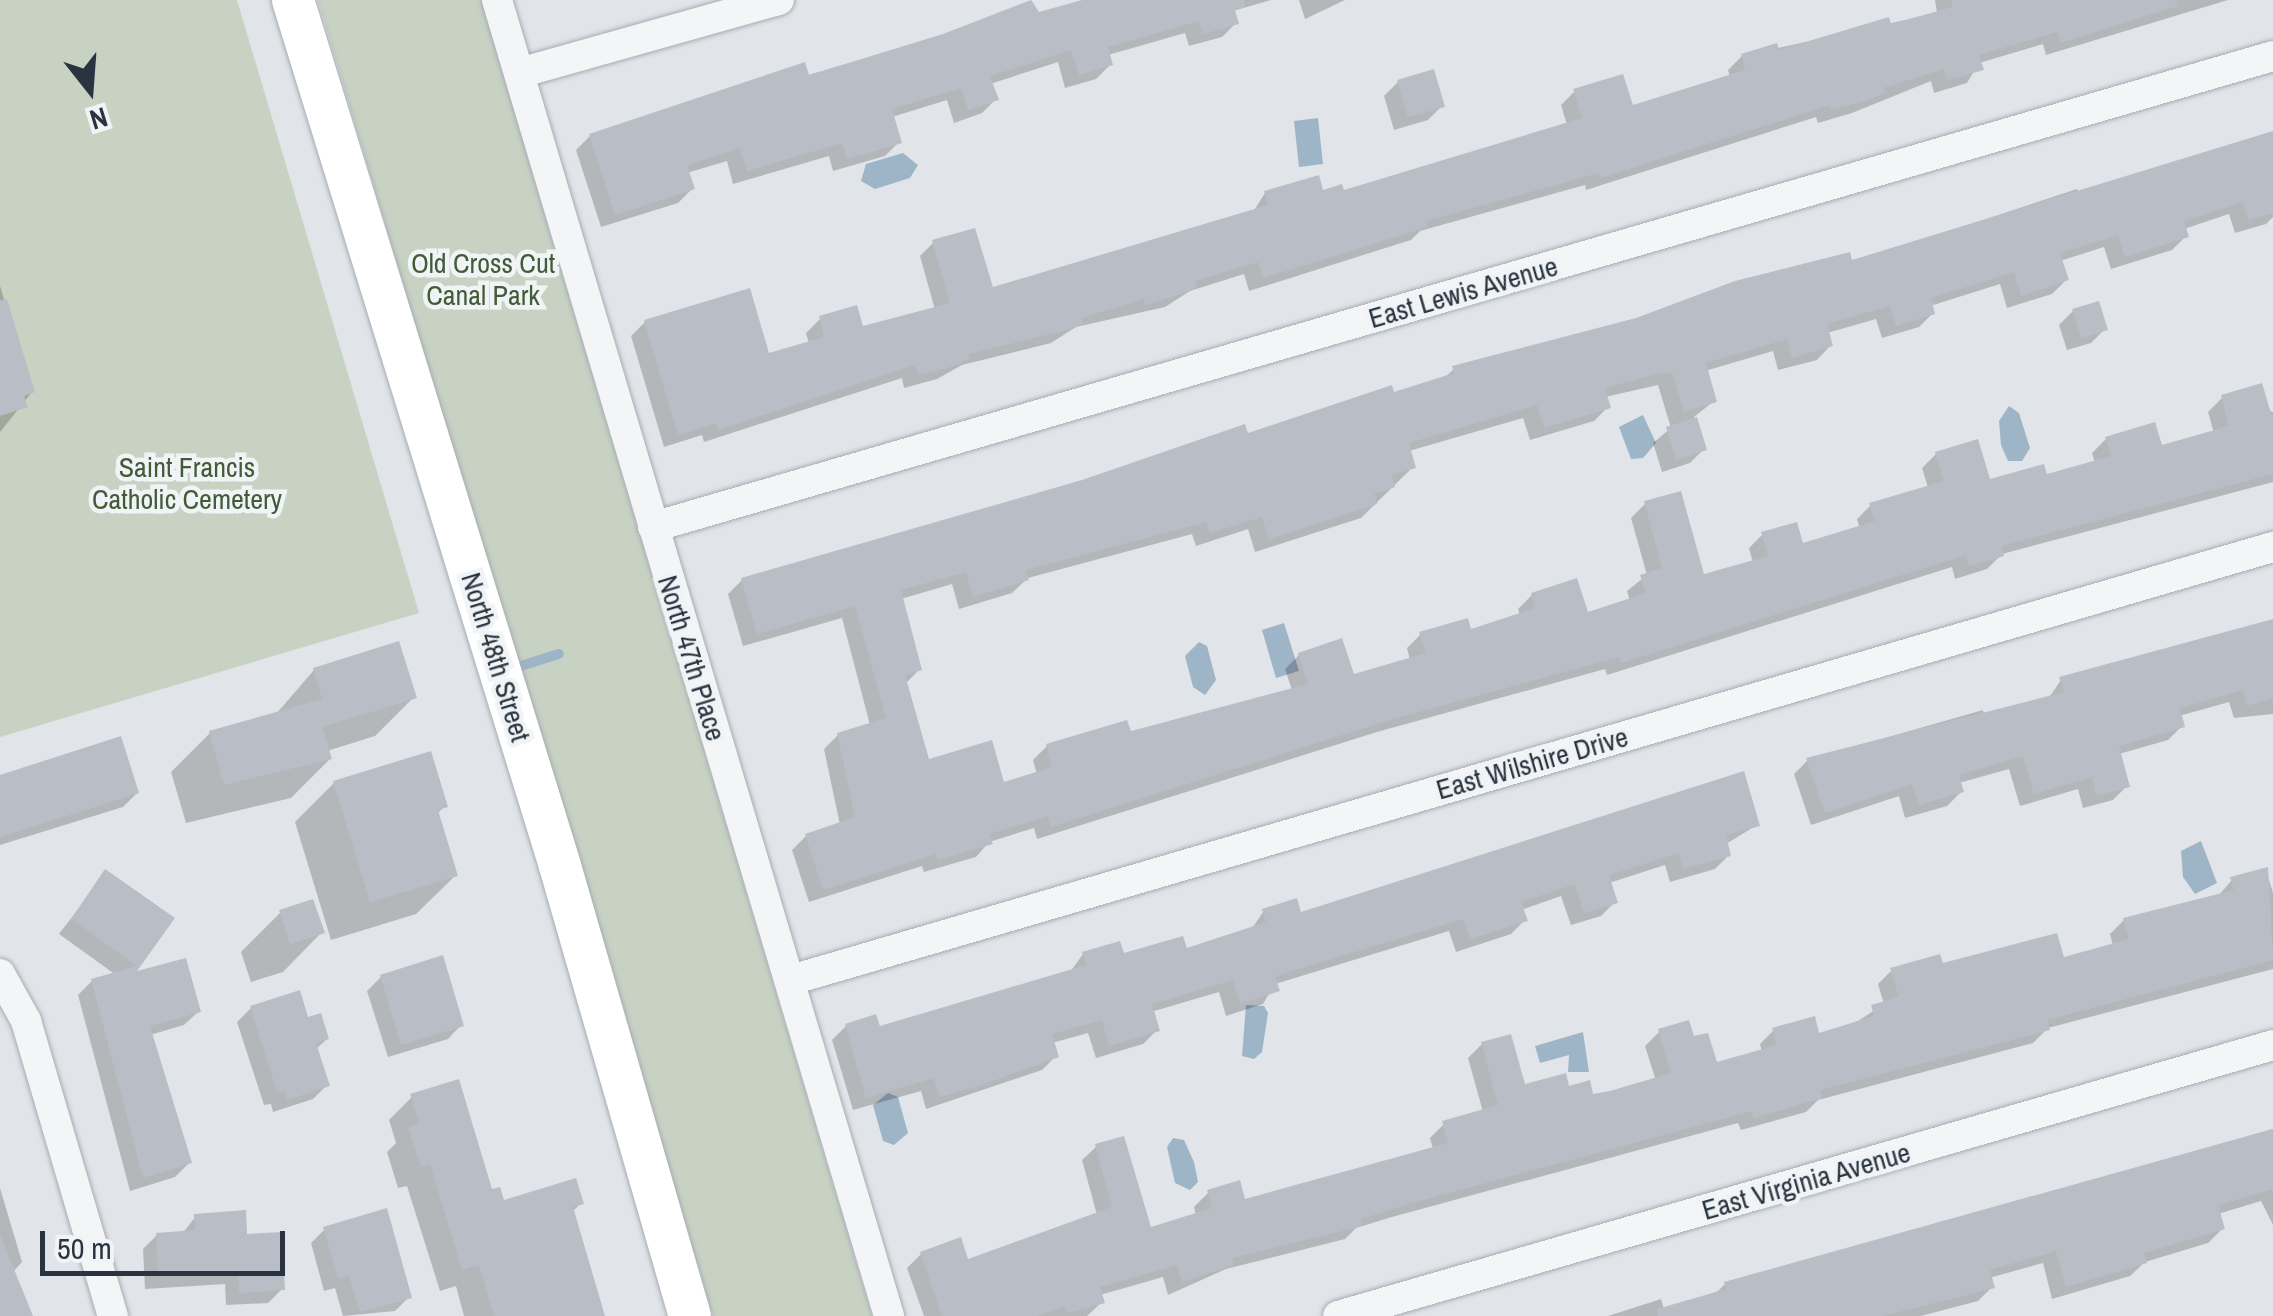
<!DOCTYPE html>
<html>
<head>
<meta charset="utf-8">
<style>
	body { margin:0 }
	#map { position:relative; width:2273px; height:1316px; overflow:hidden; background:#e1e5e9; font-family:"Archivo Narrow",sans-serif }
	div>[style] { position:absolute }
	.green>* { inset:0; background:#c8d2c3 }
	.water>* { inset:0; background:#9eb5c7 }
	.shadow>* { inset:0; background:#0003 }
	.stream>* { height:10px; margin:-5px; padding:0 5px; transform-origin:5px; border-radius:5px; background:#9eb5c7 }
	.building>* { inset:0; background:#b9bec6 }
	.roads { filter:drop-shadow(0 0 2px #a6acb3) drop-shadow(0 0 2px #a6acb3) }
	.street>* { height:30px; margin:-15px; padding:0 15px; transform-origin:15px; border-radius:15px; background:#f4f5f7 }
	.secondary>* { height:42px; margin:-21px; padding:0 21px; transform-origin:21px; border-radius:21px; background:#fff }
	span { translate:-50% -50%; white-space:nowrap; text-align:center; line-height:1.15; -webkit-text-stroke:9px #f1f4f6; paint-order:stroke }
	.park-label { font-size:28px; color:#425b38 }
	.street-label { font-size:28px; color:#2a3440 }
	.north { position:absolute; left:40px; top:40px; width:100px; height:100px; -webkit-text-stroke:8px #f1f4f6; paint-order:stroke; rotate:163deg; font-size:28px; font-weight:700; line-height:40px; text-align:center; color:#2a3440 }
	.north::after { content:''; display:block; margin:auto; width:35px; height:45px; background:#2a3440; clip-path:polygon(50% 0,100% 100%,50% 72%,0 100%) }
	.scale { position:absolute; left:40px; top:1231px; width:245px; height:45px; box-sizing:border-box; border:5px solid #2a3440; border-top:0; padding-left:12px; font-size:30px; line-height:35px; white-space:nowrap; color:#2a3440; -webkit-text-stroke:8px #f1f4f6; paint-order:stroke }
</style>
</head>
<body>
<div id="map">
	<div class="green">
		<div style="clip-path:polygon(0 0,237px 0,419px 613px,0 737px)"></div>
		<div style="clip-path:polygon(318px 0,481px 0,872px 1316px,713px 1316px)"></div>
	</div>
	<div class="water">
		<div style="clip-path:polygon(1318px 118px,1323px 164px,1299px 167px,1294px 121px)"></div>
		<div style="clip-path:polygon(903px 153px,918px 165px,910px 178px,875px 189px,861px 181px,866px 164px)"></div>
		<div style="clip-path:polygon(2009px 406px,2019px 413px,2030px 448px,2022px 461px,2008px 461px,2001px 445px,1999px 421px)"></div>
		<div style="clip-path:polygon(1643px 415px,1656px 443px,1643px 458px,1631px 459px,1619px 427px)"></div>
		<div style="clip-path:polygon(1284px 623px,1299px 671px,1276px 678px,1262px 630px)"></div>
		<div style="clip-path:polygon(1199px 642px,1207px 646px,1216px 680px,1205px 695px,1193px 687px,1185px 656px)"></div>
		<div style="clip-path:polygon(2201px 841px,2217px 883px,2195px 894px,2183px 877px,2181px 851px)"></div>
		<div style="clip-path:polygon(1246px 1005px,1264px 1006px,1268px 1013px,1262px 1052px,1254px 1059px,1242px 1056px)"></div>
		<div style="clip-path:polygon(1583px 1032px,1589px 1072px,1568px 1072px,1569px 1055px,1540px 1063px,1535px 1046px)"></div>
		<div style="clip-path:polygon(888px 1093px,898px 1097px,908px 1133px,894px 1145px,883px 1141px,873px 1105px)"></div>
		<div style="clip-path:polygon(1173px 1138px,1184px 1140px,1194px 1162px,1198px 1182px,1190px 1190px,1175px 1183px,1167px 1147px)"></div>
	</div>
	<div class="shadow">
		<div style="clip-path:polygon(1090px 0,1271px 0,1233px 11px,1236px 23px,1222px 37px,1189px 46px,1185px 33px,1108px 55px,1110px 65px,1096px 79px,1065px 88px,1058px 62px,990px 84px,996px 99px,982px 113px,954px 123px,947px 100px,892px 117px,899px 142px,885px 156px,833px 171px,829px 156px,733px 184px,727px 161px,687px 173px,692px 189px,678px 203px,601px 227px,576px 150px,590px 136px,944px 37px,1033px 2px,1037px 16px)"></div>
		<div style="clip-path:polygon(1299px 0,1345px 0,1305px 19px)"></div>
		<div style="clip-path:polygon(1935px 0,2228px 0,2046px 55px,2043px 44px,1979px 63px,1967px 83px,1934px 93px,1931px 81px,1852px 113px,1818px 123px,1816px 117px,1586px 190px,1585px 185px,1420px 231px,1411px 240px,1249px 291px,1244px 274px,1190px 291px,1165px 307px,1076px 327px,1051px 343px,962px 365px,937px 379px,904px 388px,902px 378px,704px 442px,702px 435px,664px 447px,631px 336px,645px 322px,767px 356px,809px 344px,806px 333px,820px 319px,861px 329px,935px 310px,920px 256px,934px 242px,991px 290px,1253px 212px,1265px 193px,1342px 193px,1567px 125px,1561px 105px,1575px 91px,1631px 109px,1730px 77px,1728px 70px,1742px 56px,1937px 13px)"></div>
		<div style="clip-path:polygon(1398px 82px,1442px 106px,1428px 120px,1394px 130px,1384px 96px)"></div>
		<div style="clip-path:polygon(2273px 138px,2273px 217px,2266px 224px,2235px 233px,2229px 214px,2184px 229px,2186px 236px,2172px 250px,2111px 269px,2104px 247px,2060px 261px,2066px 280px,2052px 294px,2007px 308px,2000px 284px,1930px 306px,1933px 313px,1919px 327px,1882px 338px,1876px 319px,1827px 333px,1830px 346px,1817px 360px,1778px 370px,1773px 351px,1705px 371px,1714px 401px,1694px 417px,1704px 449px,1690px 463px,1662px 472px,1653px 443px,1671px 428px,1658px 385px,1605px 397px,1608px 407px,1594px 421px,1530px 440px,1523px 418px,1409px 451px,1413px 467px,1361px 518px,1255px 552px,1248px 529px,1196px 546px,1192px 534px,1028px 578px,1012px 593px,959px 609px,952px 584px,901px 599px,920px 669px,905px 684px,927px 762px,1002px 785px,1037px 774px,1033px 760px,1047px 746px,1129px 734px,1292px 690px,1285px 669px,1299px 655px,1352px 677px,1410px 660px,1407px 648px,1421px 634px,1469px 632px,1520px 616px,1518px 609px,1532px 595px,1586px 615px,1630px 601px,1627px 591px,1647px 575px,1631px 518px,1645px 504px,1702px 577px,1753px 563px,1749px 548px,1763px 534px,1801px 546px,1860px 529px,1857px 519px,1871px 505px,1928px 488px,1922px 468px,1936px 454px,1989px 483px,2045px 477px,2095px 463px,2092px 453px,2106px 439px,2160px 448px,2214px 433px,2208px 412px,2222px 398px,2273px 412px,2273px 482px,2002px 554px,1987px 569px,1955px 579px,1952px 567px,1607px 675px,1605px 669px,1377px 732px,1037px 839px,1034px 828px,989px 842px,976px 857px,924px 872px,922px 866px,809px 902px,792px 850px,806px 836px,840px 825px,824px 749px,838px 735px,870px 725px,842px 618px,743px 646px,728px 594px,742px 580px,1392px 395px,1443px 379px,1454px 369px,1850px 264px,2077px 189px,2079px 194px)"></div>
		<div style="clip-path:polygon(0 286px,32px 392px,0 432px)"></div>
		<div style="clip-path:polygon(2073px 311px,2105px 329px,2091px 343px,2067px 350px,2059px 325px)"></div>
		<div style="clip-path:polygon(2273px 621px,2273px 714px,2234px 718px,2229px 702px,2179px 716px,2182px 726px,2168px 740px,2119px 754px,2127px 786px,2113px 800px,2083px 808px,2078px 789px,2020px 806px,2009px 769px,1959px 783px,1961px 792px,1947px 806px,1905px 818px,1899px 796px,1811px 825px,1794px 774px,1808px 760px,1983px 710px,1985px 718px,2048px 699px,2061px 680px)"></div>
		<div style="clip-path:polygon(314px 670px,414px 697px,375px 736px,327px 751px,330px 759px,291px 798px,186px 823px,171px 772px,210px 733px,276px 714px)"></div>
		<div style="clip-path:polygon(0 777px,137px 793px,123px 807px,0 845px)"></div>
		<div style="clip-path:polygon(334px 783px,445px 806px,437px 814px,456px 875px,416px 914px,331px 940px,295px 822px)"></div>
		<div style="clip-path:polygon(1757px 825px,1726px 844px,1729px 855px,1715px 869px,1670px 882px,1665px 865px,1609px 883px,1615px 902px,1601px 916px,1571px 925px,1561px 896px,1521px 910px,1525px 920px,1511px 934px,1456px 952px,1449px 931px,1275px 984px,1263px 1004px,1226px 1016px,1219px 992px,1151px 1012px,1157px 1030px,1143px 1044px,1096px 1058px,1088px 1033px,1052px 1043px,1056px 1056px,1042px 1070px,926px 1109px,921px 1091px,853px 1110px,832px 1040px,846px 1026px,878px 1029px,1070px 972px,1083px 954px,1185px 952px,1251px 930px,1263px 912px,1299px 915px)"></div>
		<div style="clip-path:polygon(2266px 870px,2273px 893px,2273px 969px,2048px 1028px,2033px 1043px,1818px 1100px,1806px 1112px,1741px 1130px,1738px 1123px,1392px 1217px,1356px 1228px,1345px 1239px,1226px 1269px,1168px 1295px,1163px 1277px,1100px 1295px,1102px 1302px,1087px 1316px,924px 1316px,907px 1268px,921px 1254px,967px 1262px,1097px 1215px,1082px 1160px,1096px 1147px,1149px 1230px,1196px 1215px,1194px 1207px,1208px 1193px,1244px 1202px,1433px 1149px,1430px 1138px,1444px 1124px,1483px 1112px,1468px 1058px,1482px 1044px,1523px 1087px,1592px 1097px,1656px 1081px,1645px 1046px,1659px 1032px,1693px 1039px,1715px 1066px,1762px 1052px,1760px 1044px,1774px 1030px,1818px 1036px,1858px 1021px,1884px 1004px,1878px 984px,1892px 970px,2062px 960px,2113px 946px,2110px 934px,2124px 920px,2218px 896px,2232px 880px)"></div>
		<div style="clip-path:polygon(106px 873px,171px 919px,131px 976px,198px 1012px,184px 1025px,150px 1035px,189px 1163px,175px 1177px,130px 1191px,78px 995px,92px 981px,116px 975px,59px 934px)"></div>
		<div style="clip-path:polygon(280px 913px,322px 932px,283px 972px,251px 982px,241px 952px)"></div>
		<div style="clip-path:polygon(381px 977px,461px 1025px,448px 1039px,388px 1057px,367px 991px)"></div>
		<div style="clip-path:polygon(251px 1008px,327px 1039px,315px 1050px,327px 1085px,313px 1099px,273px 1112px,271px 1104px,264px 1105px,237px 1022px)"></div>
		<div style="clip-path:polygon(412px 1097px,503px 1203px,581px 1203px,572px 1212px,604px 1316px,464px 1316px,456px 1286px,440px 1291px,407px 1186px,398px 1188px,387px 1152px,396px 1143px,389px 1120px)"></div>
		<div style="clip-path:polygon(2273px 1129px,2273px 1225px,2261px 1201px,2218px 1214px,2222px 1229px,2208px 1243px,2145px 1262px,2130px 1276px,2052px 1299px,2043px 1263px,1989px 1278px,1992px 1287px,1978px 1301px,1921px 1316px,1608px 1316px,1661px 1299px,1664px 1309px,1714px 1295px,1725px 1284px)"></div>
		<div style="clip-path:polygon(0 1188px,22px 1262px,13px 1272px,30px 1316px,0 1316px)"></div>
		<div style="clip-path:polygon(196px 1216px,245px 1236px,282px 1289px,268px 1303px,226px 1305px,225px 1284px,145px 1289px,143px 1249px,157px 1235px,182px 1234px)"></div>
		<div style="clip-path:polygon(325px 1229px,409px 1297px,395px 1311px,343px 1316px,335px 1288px,324px 1291px,311px 1243px)"></div>
	</div>
	<div class="stream">
		<div style="left:511px;top:669px;width:50px;rotate:-17.4deg"></div>
	</div>
	<div class="building">
		<div style="clip-path:polygon(1031px 0,1039px 12px,1082px 0,1244px 0,1245px 7px,1235px 10px,1239px 24px,1203px 34px,1199px 21px,1108px 47px,1113px 65px,1079px 75px,1071px 50px,990px 76px,999px 100px,968px 110px,961px 88px,892px 109px,902px 143px,847px 159px,842px 143px,747px 171px,740px 148px,687px 165px,695px 189px,615px 215px,589px 134px,805px 62px,809px 75px,943px 34px)"></div>
		<div style="clip-path:polygon(1951px 0,2177px 0,2178px 6px,2060px 43px,2057px 32px,1979px 55px,1984px 70px,1947px 80px,1944px 69px,1883px 88px,1885px 93px,1868px 100px,1831px 110px,1830px 105px,1600px 178px,1599px 173px,1426px 221px,1428px 227px,1263px 278px,1258px 262px,1195px 281px,1197px 287px,1181px 294px,1145px 305px,1144px 299px,1081px 318px,1083px 324px,1067px 330px,968px 354px,970px 359px,954px 366px,918px 375px,915px 365px,718px 430px,716px 423px,678px 435px,644px 320px,750px 288px,769px 353px,824px 337px,819px 316px,857px 305px,863px 326px,950px 303px,932px 240px,975px 228px,993px 287px,1268px 205px,1264px 191px,1319px 175px,1323px 190px,1342px 184px,1344px 190px,1582px 118px,1573px 89px,1623px 74px,1633px 105px,1745px 70px,1741px 54px,1777px 43px,1779px 50px,1889px 17px,1891px 24px,1953px 7px)"></div>
		<div style="clip-path:polygon(1434px 69px,1445px 107px,1408px 117px,1397px 80px)"></div>
		<div style="clip-path:polygon(2273px 131px,2273px 213px,2248px 220px,2243px 202px,2184px 221px,2189px 237px,2125px 257px,2118px 235px,2060px 253px,2069px 280px,2021px 296px,2014px 272px,1931px 298px,1935px 314px,1896px 326px,1890px 306px,1827px 324px,1833px 346px,1792px 358px,1787px 339px,1706px 363px,1717px 402px,1684px 412px,1672px 372px,1653px 375px,1605px 388px,1611px 408px,1544px 428px,1537px 405px,1409px 443px,1416px 468px,1392px 475px,1395px 487px,1374px 494px,1377px 504px,1269px 539px,1262px 517px,1210px 533px,1206px 522px,1026px 570px,1029px 580px,973px 597px,966px 572px,901px 590px,922px 670px,905px 675px,929px 759px,992px 740px,1004px 782px,1052px 767px,1046px 744px,1127px 720px,1131px 731px,1308px 684px,1298px 653px,1342px 638px,1354px 674px,1426px 653px,1419px 632px,1468px 618px,1471px 629px,1535px 608px,1531px 593px,1577px 578px,1588px 612px,1646px 593px,1640px 575px,1662px 568px,1644px 501px,1681px 491px,1704px 574px,1768px 556px,1761px 532px,1797px 522px,1803px 543px,1875px 521px,1869px 503px,1944px 481px,1935px 452px,1978px 439px,1990px 479px,2044px 464px,2047px 474px,2111px 456px,2105px 437px,2155px 422px,2162px 445px,2229px 426px,2221px 395px,2262px 383px,2273px 420px,2273px 474px,2001px 546px,2004px 556px,1969px 566px,1966px 555px,1621px 663px,1619px 657px,1393px 719px,1051px 827px,1048px 816px,989px 834px,993px 844px,938px 860px,936px 854px,823px 890px,805px 834px,855px 817px,837px 733px,886px 718px,855px 606px,757px 634px,741px 578px,1082px 480px,1245px 424px,1248px 433px,1392px 385px,1394px 392px,1454px 373px,1452px 366px,1636px 318px,1735px 281px,1850px 252px,1852px 260px)"></div>
		<div style="clip-path:polygon(7px 299px,35px 392px,24px 396px,28px 407px,0 416px,0 300px)"></div>
		<div style="clip-path:polygon(2099px 301px,2108px 330px,2081px 338px,2072px 309px)"></div>
		<div style="clip-path:polygon(1697px 417px,1707px 450px,1676px 460px,1666px 427px)"></div>
		<div style="clip-path:polygon(2273px 619px,2273px 698px,2247px 706px,2243px 690px,2180px 708px,2185px 727px,2119px 746px,2130px 787px,2096px 796px,2092px 777px,2034px 794px,2023px 756px,1959px 775px,1964px 792px,1919px 805px,1912px 784px,1825px 813px,1806px 758px,2064px 692px,2059px 677px)"></div>
		<div style="clip-path:polygon(399px 641px,417px 698px,322px 727px,332px 759px,224px 785px,209px 731px,322px 699px,313px 668px)"></div>
		<div style="clip-path:polygon(121px 736px,139px 793px,0 837px,0 775px)"></div>
		<div style="clip-path:polygon(431px 751px,448px 807px,438px 810px,458px 876px,370px 902px,333px 781px)"></div>
		<div style="clip-path:polygon(1744px 771px,1760px 826px,1726px 835px,1731px 856px,1683px 869px,1679px 853px,1609px 875px,1618px 903px,1584px 913px,1575px 884px,1521px 902px,1528px 921px,1470px 939px,1463px 919px,1275px 976px,1280px 991px,1240px 1004px,1233px 980px,1152px 1004px,1160px 1031px,1109px 1046px,1102px 1020px,1052px 1034px,1059px 1057px,979px 1086px,939px 1097px,934px 1078px,866px 1098px,845px 1024px,876px 1014px,880px 1026px,988px 994px,1086px 965px,1082px 952px,1120px 941px,1124px 953px,1183px 936px,1187px 948px,1266px 922px,1262px 909px,1297px 898px,1301px 912px)"></div>
		<div style="clip-path:polygon(2268px 867px,2273px 960px,2047px 1020px,2050px 1030px,1820px 1090px,1822px 1098px,1754px 1118px,1752px 1111px,1408px 1204px,1361px 1219px,1362px 1226px,1232px 1258px,1234px 1265px,1182px 1282px,1177px 1265px,1100px 1287px,1105px 1303px,1067px 1313px,1065px 1306px,1036px 1316px,942px 1316px,920px 1252px,961px 1237px,968px 1259px,1112px 1207px,1095px 1144px,1124px 1136px,1151px 1227px,1212px 1208px,1207px 1190px,1240px 1180px,1245px 1199px,1448px 1143px,1442px 1121px,1498px 1105px,1481px 1042px,1511px 1034px,1525px 1084px,1566px 1073px,1569px 1086px,1590px 1080px,1593px 1094px,1610px 1091px,1671px 1073px,1658px 1029px,1689px 1020px,1694px 1036px,1708px 1033px,1717px 1062px,1777px 1045px,1772px 1028px,1815px 1016px,1819px 1033px,1874px 1016px,1871px 1005px,1899px 997px,1890px 968px,1940px 954px,1943px 963px,2057px 933px,2064px 957px,2129px 939px,2123px 918px,2234px 890px,2230px 877px)"></div>
		<div style="clip-path:polygon(105px 869px,175px 918px,137px 971px,186px 958px,201px 1012px,150px 1026px,192px 1163px,143px 1178px,91px 979px,137px 966px,71px 919px)"></div>
		<div style="clip-path:polygon(313px 899px,325px 933px,290px 944px,279px 910px)"></div>
		<div style="clip-path:polygon(443px 955px,464px 1026px,401px 1045px,380px 975px)"></div>
		<div style="clip-path:polygon(300px 990px,308px 1017px,321px 1013px,329px 1039px,316px 1043px,330px 1086px,287px 1100px,284px 1091px,277px 1092px,250px 1006px)"></div>
		<div style="clip-path:polygon(459px 1079px,492px 1189px,500px 1187px,504px 1200px,576px 1178px,584px 1204px,573px 1207px,605px 1316px,494px 1316px,479px 1265px,462px 1270px,430px 1164px,421px 1167px,408px 1127px,419px 1123px,410px 1094px)"></div>
		<div style="clip-path:polygon(2273px 1129px,2273px 1189px,2218px 1205px,2225px 1229px,2144px 1253px,2147px 1263px,2066px 1287px,2056px 1251px,1990px 1270px,1995px 1288px,1882px 1316px,1658px 1316px,1657px 1309px,1726px 1289px,1724px 1282px)"></div>
		<div style="clip-path:polygon(387px 1208px,412px 1298px,360px 1312px,349px 1276px,338px 1278px,323px 1227px)"></div>
		<div style="clip-path:polygon(246px 1210px,247px 1234px,282px 1232px,285px 1290px,239px 1293px,238px 1271px,158px 1276px,156px 1233px,195px 1230px,194px 1214px)"></div>
		<div style="clip-path:polygon(0 1237px,1px 1237px,33px 1316px,0 1316px)"></div>
	</div>
	<div class="roads">
		<div class="street">
			<div style="left:497px;top:0;width:1373px;rotate:73.41deg"></div>
			<div style="left:519px;top:73px;width:270px;rotate:-15.7deg"></div>
			<div style="left:653px;top:527px;width:1687px;rotate:-16.21deg"></div>
			<div style="left:0;top:974px;width:54px;rotate:61deg"></div>
			<div style="left:26px;top:1021px;width:308px;rotate:73.6deg"></div>
			<div style="left:791px;top:980px;width:1544px;rotate:-16.29deg"></div>
			<div style="left:1338px;top:1316px;width:973px;rotate:-16.16deg"></div>
		</div>
		<div class="secondary">
			<div style="left:293px;top:0;width:906px;rotate:72.86deg"></div>
			<div style="left:560px;top:866px;width:468px;rotate:73.9deg"></div>
		</div>
	</div>
	<div class="park-label">
		<span style="left:483px;top:279px">Old Cross Cut<br>Canal Park</span>
		<span style="left:187px;top:483px">Saint Francis<br>Catholic Cemetery</span>
	</div>
	<div class="street-label">
		<span style="left:1463px;top:292px;rotate:-16deg">East Lewis Avenue</span>
		<span style="left:496px;top:657px;rotate:73deg">North 48th Street</span>
		<span style="left:692px;top:658px;rotate:73deg">North 47th Place</span>
		<span style="left:1532px;top:763px;rotate:-16deg">East Wilshire Drive</span>
		<span style="left:1806px;top:1181px;rotate:-16deg">East Virginia Avenue</span>
	</div>
	<div class="north">N</div>
	<div class="scale">50 m</div>
</div>
</body>
</html>
